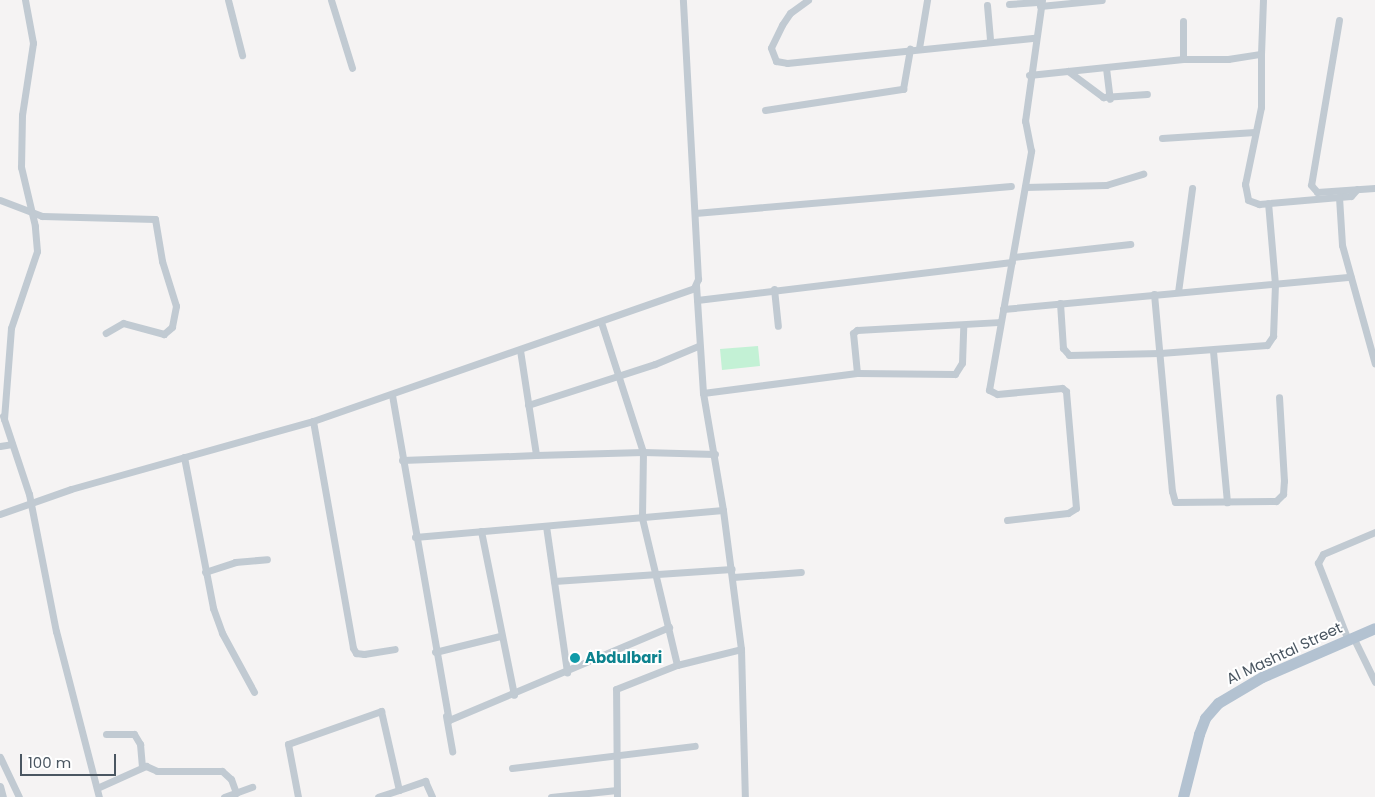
<!DOCTYPE html>
<html>
<head>
<meta charset="utf-8">
<style>
	body { margin:0 }
	#map { position:relative; width:1375px; height:797px; overflow:hidden; background:#f5f3f3; font-family:Poppins,sans-serif }
	div>[style] { position:absolute }
	.green>* { inset:0; background:#c3f1d5 }
	.street>* { height:7px; margin:-3.5px; padding:0 3.5px; transform-origin:3.5px; border-radius:3.5px; background:#c1cad2 }
	.primary>* { height:11px; margin:-5.5px; padding:0 5.5px; transform-origin:5.5px; border-radius:5.5px; background:#b3c2d1 }
	.dots>* { width:14px; height:14px; translate:-50% -50%; box-sizing:border-box; border:2px solid #fff; border-radius:50% }
	span { translate:-50% -50%; white-space:nowrap; text-align:center; line-height:1.15; -webkit-text-stroke:4px #fff; paint-order:stroke }
	.street-label { font-size:15px; color:#4a5661 }
	.culture-label { font-size:15px; color:#0d838f; font-weight:700 }
	.left { translate:0 -50%; text-align:left }
	.scale { position:absolute; left:20px; top:754px; width:96px; height:22px; box-sizing:border-box; border:2px solid #4a5661; border-top:0; padding-left:6px; font-size:15px; line-height:18px; white-space:nowrap; color:#4a5661; -webkit-text-stroke:4px #fff; paint-order:stroke }
</style>
</head>
<body>
<div id="map">
	<div class="green">
		<div style="clip-path:polygon(758px 346px,760px 366px,722px 370px,720px 349px)"></div>
	</div>
	<div class="street">
		<div style="left:228px;top:0;width:57px;rotate:75.7deg"></div>
		<div style="left:331px;top:0;width:71px;rotate:72.8deg"></div>
		<div style="left:808px;top:0;width:22px;rotate:144deg"></div>
		<div style="left:790px;top:13px;width:14px;rotate:124deg"></div>
		<div style="left:782px;top:25px;width:25px;rotate:116deg"></div>
		<div style="left:771px;top:48px;width:14px;rotate:69deg"></div>
		<div style="left:776px;top:61px;width:11px;rotate:10deg"></div>
		<div style="left:787px;top:63px;width:249px;rotate:-5.8deg"></div>
		<div style="left:1009px;top:4px;width:32px;rotate:-4deg"></div>
		<div style="left:987px;top:5px;width:37px;rotate:85deg"></div>
		<div style="left:1040px;top:6px;width:62px;rotate:-5.5deg"></div>
		<div style="left:1339px;top:20px;width:167px;rotate:99.6deg"></div>
		<div style="left:1311px;top:185px;width:9px;rotate:49deg"></div>
		<div style="left:1317px;top:192px;width:58px;rotate:-3.9deg"></div>
		<div style="left:919px;top:48px;width:49px;rotate:-80.5deg"></div>
		<div style="left:1261px;top:54px;width:54px;rotate:-87.9deg"></div>
		<div style="left:1183px;top:59px;width:38px;rotate:-90deg"></div>
		<div style="left:1106px;top:68px;width:31px;rotate:83deg"></div>
		<div style="left:1068px;top:71px;width:44px;rotate:36.6deg"></div>
		<div style="left:1103px;top:97px;width:44px;rotate:-3.9deg"></div>
		<div style="left:1029px;top:75px;width:155px;rotate:-5.9deg"></div>
		<div style="left:1183px;top:59px;width:45px"></div>
		<div style="left:1228px;top:59px;width:33px;rotate:-9deg"></div>
		<div style="left:1261px;top:54px;width:53px;rotate:90deg"></div>
		<div style="left:1261px;top:107px;width:79px;rotate:101.7deg"></div>
		<div style="left:1245px;top:184px;width:16px;rotate:79deg"></div>
		<div style="left:1248px;top:200px;width:12px;rotate:20deg"></div>
		<div style="left:1259px;top:204px;width:92px;rotate:-5deg"></div>
		<div style="left:1351px;top:196px;width:9px;rotate:-49deg"></div>
		<div style="left:765px;top:110px;width:140px;rotate:-8.7deg"></div>
		<div style="left:903px;top:89px;width:41px;rotate:-80.1deg"></div>
		<div style="left:1162px;top:138px;width:93px;rotate:-3.7deg"></div>
		<div style="left:1025px;top:187px;width:81px;rotate:-1.4deg"></div>
		<div style="left:1106px;top:185px;width:39px;rotate:-17deg"></div>
		<div style="left:1339px;top:197px;width:48px;rotate:86.4deg"></div>
		<div style="left:1342px;top:245px;width:123px;rotate:74.5deg"></div>
		<div style="left:0;top:200px;width:45px;rotate:20.9deg"></div>
		<div style="left:42px;top:216px;width:113px;rotate:1.5deg"></div>
		<div style="left:155px;top:219px;width:43px;rotate:80.5deg"></div>
		<div style="left:162px;top:261px;width:47px;rotate:72.7deg"></div>
		<div style="left:176px;top:306px;width:21px;rotate:101deg"></div>
		<div style="left:172px;top:327px;width:11px;rotate:139deg"></div>
		<div style="left:164px;top:334px;width:42px;rotate:-165deg"></div>
		<div style="left:123px;top:323px;width:20px;rotate:150deg"></div>
		<div style="left:695px;top:213px;width:317px;rotate:-4.9deg"></div>
		<div style="left:1013px;top:257px;width:118px;rotate:-6.3deg"></div>
		<div style="left:774px;top:289px;width:37px;rotate:84deg"></div>
		<div style="left:1178px;top:292px;width:105px;rotate:-82.3deg"></div>
		<div style="left:1154px;top:294px;width:198px;rotate:84.8deg"></div>
		<div style="left:1172px;top:491px;width:11px;rotate:75deg"></div>
		<div style="left:1175px;top:502px;width:101px;rotate:-0.6deg"></div>
		<div style="left:1276px;top:501px;width:10px;rotate:-45deg"></div>
		<div style="left:1283px;top:494px;width:13px;rotate:-86deg"></div>
		<div style="left:1284px;top:481px;width:84px;rotate:-93.4deg"></div>
		<div style="left:697px;top:300px;width:317px;rotate:-6.9deg"></div>
		<div style="left:1060px;top:303px;width:45px;rotate:86.2deg"></div>
		<div style="left:1063px;top:348px;width:9px;rotate:49deg"></div>
		<div style="left:1069px;top:355px;width:91px;rotate:-1.3deg"></div>
		<div style="left:1160px;top:353px;width:107px;rotate:-4.3deg"></div>
		<div style="left:1267px;top:345px;width:11px;rotate:-56deg"></div>
		<div style="left:1273px;top:336px;width:52px;rotate:-87.8deg"></div>
		<div style="left:1275px;top:284px;width:81px;rotate:-94.9deg"></div>
		<div style="left:1003px;top:309px;width:349px;rotate:-5.3deg"></div>
		<div style="left:601px;top:322px;width:137px;rotate:72.1deg"></div>
		<div style="left:643px;top:452px;width:66px;rotate:90.9deg"></div>
		<div style="left:642px;top:518px;width:151px;rotate:76.6deg"></div>
		<div style="left:520px;top:350px;width:106px;rotate:81.3deg"></div>
		<div style="left:536px;top:455px;width:107px;rotate:-1.6deg"></div>
		<div style="left:643px;top:452px;width:72px;rotate:1.6deg"></div>
		<div style="left:1213px;top:351px;width:152px;rotate:84.7deg"></div>
		<div style="left:857px;top:373px;width:40px;rotate:-95.7deg"></div>
		<div style="left:853px;top:333px;width:5px;rotate:-37deg"></div>
		<div style="left:857px;top:330px;width:141px;rotate:-3.2deg"></div>
		<div style="left:703px;top:393px;width:155px;rotate:-7.4deg"></div>
		<div style="left:857px;top:373px;width:98px;rotate:0.6deg"></div>
		<div style="left:955px;top:374px;width:13px;rotate:-58deg"></div>
		<div style="left:962px;top:363px;width:38px;rotate:-88deg"></div>
		<div style="left:392px;top:395px;width:330px;rotate:80.1deg"></div>
		<div style="left:449px;top:720px;width:239px;rotate:-22.9deg"></div>
		<div style="left:528px;top:405px;width:133px;rotate:-17.9deg"></div>
		<div style="left:655px;top:364px;width:47px;rotate:-22.7deg"></div>
		<div style="left:3px;top:416px;width:82px;rotate:71.6deg"></div>
		<div style="left:29px;top:494px;width:140px;rotate:78.9deg"></div>
		<div style="left:56px;top:631px;width:171px;rotate:75.5deg"></div>
		<div style="left:4px;top:419px;width:91px;rotate:-85.6deg"></div>
		<div style="left:11px;top:328px;width:81px;rotate:-71.3deg"></div>
		<div style="left:37px;top:251px;width:25px;rotate:-95deg"></div>
		<div style="left:35px;top:226px;width:61px;rotate:-103.3deg"></div>
		<div style="left:21px;top:167px;width:52px;rotate:-88.9deg"></div>
		<div style="left:22px;top:115px;width:73px;rotate:-81.3deg"></div>
		<div style="left:33px;top:43px;width:44px;rotate:-100.5deg"></div>
		<div style="left:313px;top:421px;width:230px;rotate:80deg"></div>
		<div style="left:353px;top:648px;width:6px;rotate:59deg"></div>
		<div style="left:356px;top:653px;width:8px;rotate:7deg"></div>
		<div style="left:364px;top:654px;width:31px;rotate:-9deg"></div>
		<div style="left:0;top:446px;width:12px;rotate:-9deg"></div>
		<div style="left:184px;top:457px;width:154px;rotate:79.1deg"></div>
		<div style="left:213px;top:608px;width:27px;rotate:70deg"></div>
		<div style="left:222px;top:633px;width:67px;rotate:61.5deg"></div>
		<div style="left:402px;top:460px;width:134px;rotate:-2.1deg"></div>
		<div style="left:0;top:514px;width:75px;rotate:-19.4deg"></div>
		<div style="left:71px;top:489px;width:251px;rotate:-15.7deg"></div>
		<div style="left:313px;top:421px;width:404px;rotate:-19.2deg"></div>
		<div style="left:694px;top:288px;width:10px;rotate:-66deg"></div>
		<div style="left:698px;top:279px;width:279px;rotate:-93.1deg"></div>
		<div style="left:1007px;top:520px;width:61px;rotate:-6.5deg"></div>
		<div style="left:1068px;top:513px;width:9px;rotate:-32deg"></div>
		<div style="left:1076px;top:508px;width:117px;rotate:-94.9deg"></div>
		<div style="left:1066px;top:391px;width:5px;rotate:-143deg"></div>
		<div style="left:1062px;top:388px;width:65px;rotate:174.7deg"></div>
		<div style="left:997px;top:394px;width:9px;rotate:-153deg"></div>
		<div style="left:989px;top:390px;width:243px;rotate:-80deg"></div>
		<div style="left:1031px;top:151px;width:31px;rotate:-101deg"></div>
		<div style="left:1025px;top:121px;width:122px;rotate:-82deg"></div>
		<div style="left:546px;top:526px;width:148px;rotate:81.8deg"></div>
		<div style="left:481px;top:531px;width:167px;rotate:78.6deg"></div>
		<div style="left:415px;top:537px;width:309px;rotate:-5deg"></div>
		<div style="left:205px;top:572px;width:32px;rotate:-18deg"></div>
		<div style="left:235px;top:562px;width:32px;rotate:-5deg"></div>
		<div style="left:733px;top:577px;width:68px;rotate:-4.2deg"></div>
		<div style="left:554px;top:581px;width:178px;rotate:-3.9deg"></div>
		<div style="left:1353px;top:637px;width:50px;rotate:63.9deg"></div>
		<div style="left:1348px;top:640px;width:83px;rotate:-111.3deg"></div>
		<div style="left:1318px;top:563px;width:10px;rotate:-61deg"></div>
		<div style="left:1323px;top:554px;width:56px;rotate:-22.9deg"></div>
		<div style="left:741px;top:649px;width:148px;rotate:88.5deg"></div>
		<div style="left:435px;top:652px;width:67px;rotate:-13.8deg"></div>
		<div style="left:446px;top:716px;width:36px;rotate:80deg"></div>
		<div style="left:106px;top:734px;width:28px"></div>
		<div style="left:134px;top:734px;width:12px;rotate:59deg"></div>
		<div style="left:140px;top:744px;width:23px;rotate:85deg"></div>
		<div style="left:0;top:757px;width:44px;rotate:64.6deg"></div>
		<div style="left:512px;top:768px;width:184px;rotate:-6.9deg"></div>
		<div style="left:0;top:786px;width:11px;rotate:75deg"></div>
		<div style="left:97px;top:788px;width:54px;rotate:-24.2deg"></div>
		<div style="left:146px;top:766px;width:12px;rotate:24deg"></div>
		<div style="left:157px;top:771px;width:65px"></div>
		<div style="left:222px;top:771px;width:12px;rotate:42deg"></div>
		<div style="left:231px;top:779px;width:15px;rotate:70deg"></div>
		<div style="left:399px;top:790px;width:28px;rotate:-19deg"></div>
		<div style="left:425px;top:781px;width:17px;rotate:66deg"></div>
		<div style="left:224px;top:797px;width:30px;rotate:-20deg"></div>
		<div style="left:298px;top:797px;width:54px;rotate:-100.7deg"></div>
		<div style="left:288px;top:744px;width:99px;rotate:-19.5deg"></div>
		<div style="left:381px;top:711px;width:81px;rotate:77.2deg"></div>
		<div style="left:399px;top:790px;width:22px;rotate:162deg"></div>
		<div style="left:551px;top:797px;width:66px;rotate:-6.1deg"></div>
		<div style="left:617px;top:797px;width:108px;rotate:-90.5deg"></div>
		<div style="left:616px;top:689px;width:66px;rotate:-21.5deg"></div>
		<div style="left:677px;top:665px;width:66px;rotate:-14deg"></div>
		<div style="left:741px;top:649px;width:140px;rotate:-97.4deg"></div>
		<div style="left:723px;top:510px;width:119px;rotate:-99.7deg"></div>
		<div style="left:703px;top:393px;width:108px;rotate:-93.7deg"></div>
	</div>
	<div class="primary">
		<div style="left:1183px;top:797px;width:65px;rotate:-75.7deg"></div>
		<div style="left:1199px;top:734px;width:17px;rotate:-69deg"></div>
		<div style="left:1205px;top:718px;width:20px;rotate:-49deg"></div>
		<div style="left:1218px;top:703px;width:51px;rotate:-30.6deg"></div>
		<div style="left:1262px;top:677px;width:123px;rotate:-23.4deg"></div>
	</div>
	<div class="dots">
		<div style="left:575px;top:658px;background:#0f9aa8"></div>
	</div>
	<div class="street-label">
		<span style="left:1284px;top:653px;rotate:-25deg">Al Mashtal Street</span>
	</div>
	<div class="culture-label">
		<span class="left" style="left:585px;top:658px">Abdulbari</span>
	</div>
	<div class="scale">100 m</div>
</div>
</body>
</html>
